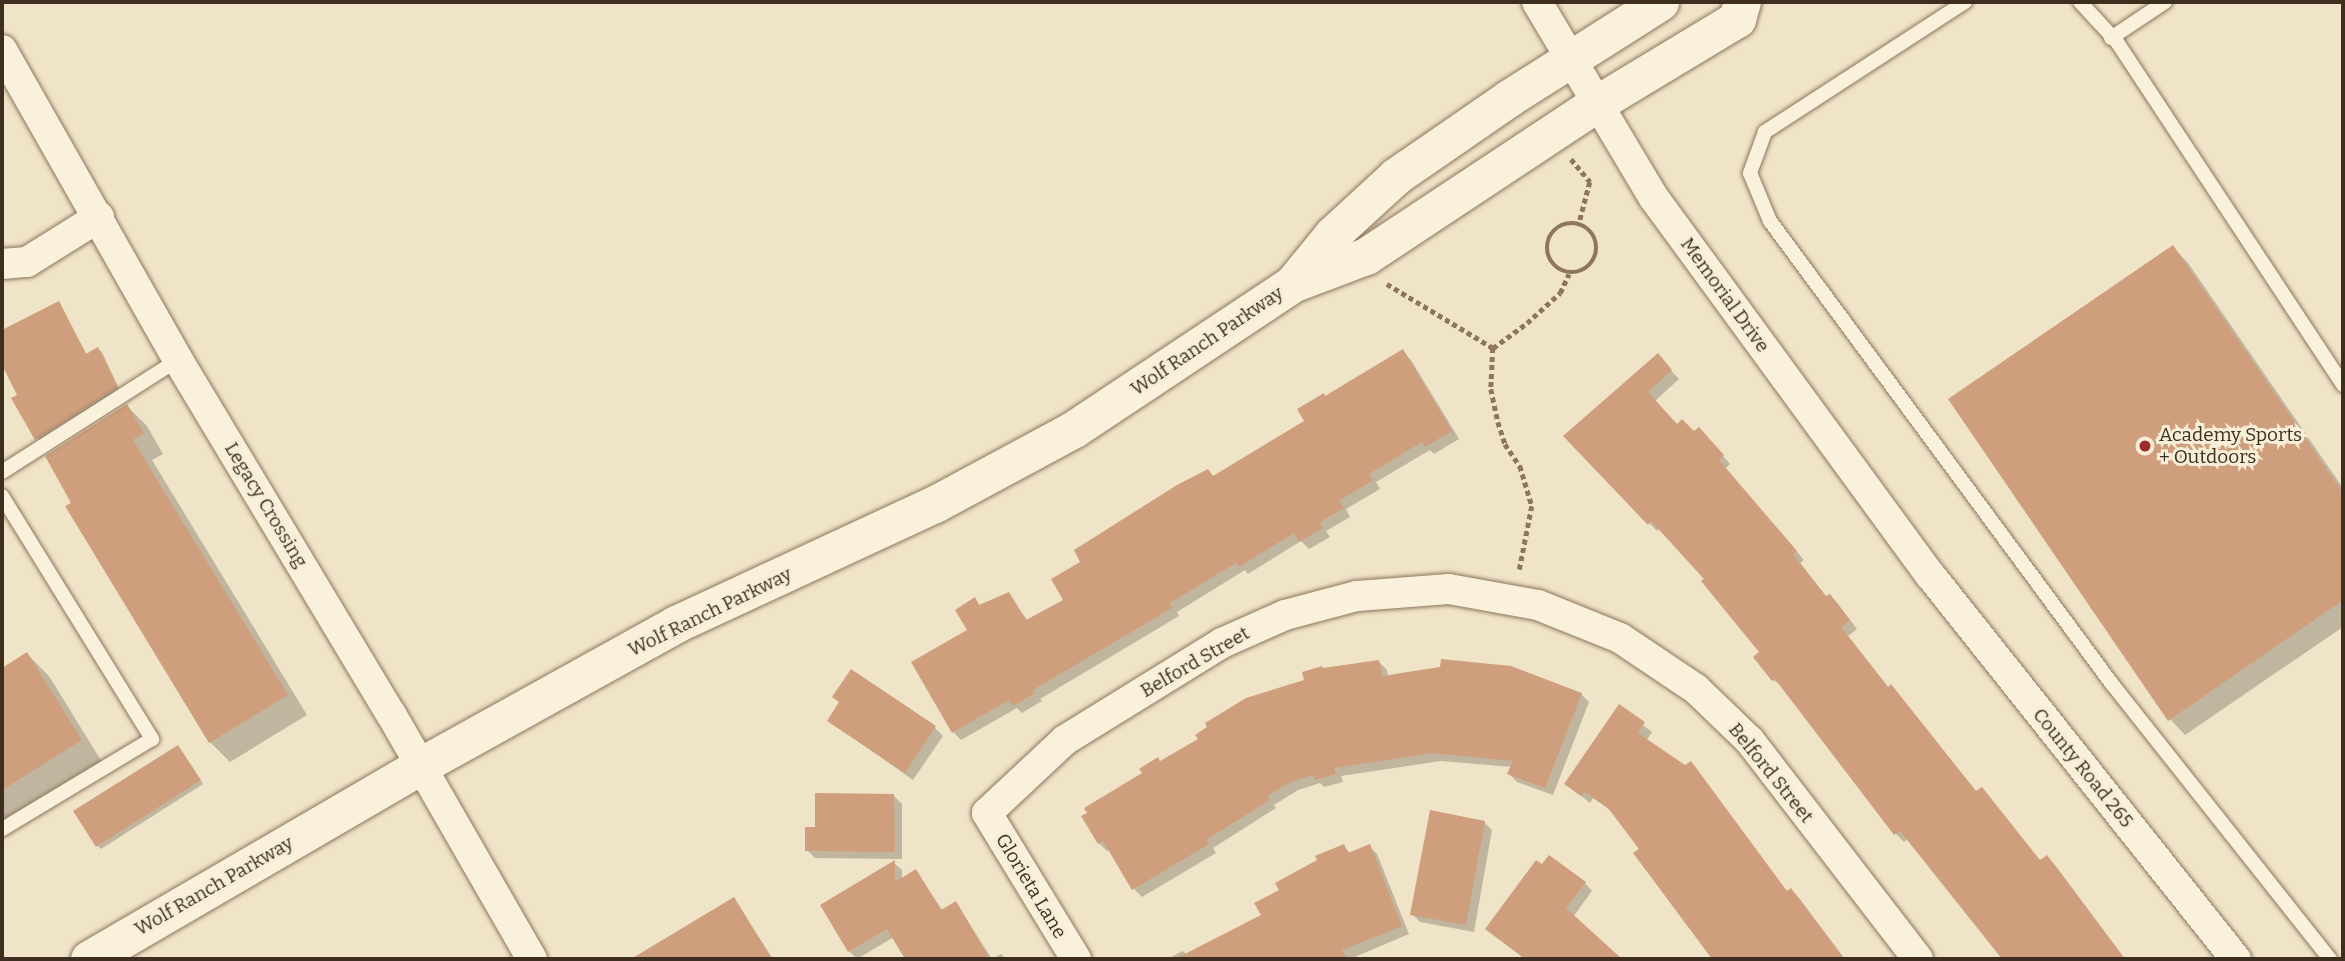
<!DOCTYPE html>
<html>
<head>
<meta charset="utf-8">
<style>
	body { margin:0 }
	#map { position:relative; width:2345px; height:961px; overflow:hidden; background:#f0e4c8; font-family:Bitter,serif }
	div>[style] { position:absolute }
	.shadow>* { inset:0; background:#0003 }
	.building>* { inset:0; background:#cf9f7d }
	.path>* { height:4.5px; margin-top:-2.25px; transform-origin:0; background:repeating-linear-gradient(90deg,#8d765c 0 5px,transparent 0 8.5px) }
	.path>.ring { margin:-2.25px; padding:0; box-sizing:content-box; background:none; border:4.5px solid #8d765c; border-radius:50% }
	.roads { filter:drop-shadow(0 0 2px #8d765c) drop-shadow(0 0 2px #8d765c) }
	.service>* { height:14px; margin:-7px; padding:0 7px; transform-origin:7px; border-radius:7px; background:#faf1dc }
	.minor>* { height:30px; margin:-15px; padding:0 15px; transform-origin:15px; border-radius:15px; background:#faf1dc }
	.tertiary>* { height:37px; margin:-18.5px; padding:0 18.5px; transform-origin:18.5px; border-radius:18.5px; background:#faf1dc }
	.dots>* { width:19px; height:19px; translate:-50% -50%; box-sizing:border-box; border:4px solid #f7eed8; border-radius:50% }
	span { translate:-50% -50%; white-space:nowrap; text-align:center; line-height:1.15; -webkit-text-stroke:6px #f7eed8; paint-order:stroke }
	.street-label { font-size:19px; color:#3d2e20 }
	.poi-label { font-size:19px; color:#3d2e20 }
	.left { translate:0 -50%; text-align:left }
	.frame { position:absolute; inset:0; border:4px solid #3d2e20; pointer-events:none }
</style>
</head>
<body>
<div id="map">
	<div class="shadow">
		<div style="clip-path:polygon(2173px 247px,2188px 263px,2343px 488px,2343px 627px,2185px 735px,2170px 719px)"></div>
		<div style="clip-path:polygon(59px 303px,87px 355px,98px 349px,102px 352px,120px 391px,40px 442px,2px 361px,2px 332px)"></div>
		<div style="clip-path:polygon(1403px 352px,1411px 360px,1459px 439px,1434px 454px,1430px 450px,1376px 482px,1380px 489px,1346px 509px,1350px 517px,1326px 531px,1330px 537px,1309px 549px,1301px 541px,1248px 574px,1245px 570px,1177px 612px,1179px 616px,1040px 699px,1042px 701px,1022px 713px,1017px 708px,961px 740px,953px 732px,975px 600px,981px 606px,1009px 595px,1028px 621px,1065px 600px,1083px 563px,1208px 471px,1214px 477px,1306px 421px,1326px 398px)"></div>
		<div style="clip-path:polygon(1665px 364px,1679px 379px,1655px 401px,1677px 426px,1707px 438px,1730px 464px,1725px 469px,1804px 560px,1800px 563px,1827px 598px,1830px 596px,1838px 604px,1857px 629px,1848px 636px,1889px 688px,1977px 792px,2041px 862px,2047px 857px,2055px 865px,2125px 959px,2005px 959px,1946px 883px,1908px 838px,1904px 842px,1896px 834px,1783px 686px,1773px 680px,1762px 652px,1706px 579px,1660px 528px,1657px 531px,1566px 436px)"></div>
		<div style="clip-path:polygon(127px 406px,147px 426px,163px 454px,152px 460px,307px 715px,230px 762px,210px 742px,73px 503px)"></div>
		<div style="clip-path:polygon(27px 654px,49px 676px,102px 762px,2px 825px,2px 670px)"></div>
		<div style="clip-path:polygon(1379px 662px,1387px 670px,1388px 677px,1581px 694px,1589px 702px,1553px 795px,1517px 782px,1509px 774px,1512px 767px,1441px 761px,1341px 776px,1343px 782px,1324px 787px,1320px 783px,1298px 790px,1274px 805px,1276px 808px,1213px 848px,1216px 853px,1142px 897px,1134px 889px,1110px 849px,1107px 851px,1099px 843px,1161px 763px,1324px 670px)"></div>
		<div style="clip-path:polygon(834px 697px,935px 728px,943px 736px,913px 780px,829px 721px,840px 704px)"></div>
		<div style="clip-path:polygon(1619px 707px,1652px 732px,1646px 741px,1788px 893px,1791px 890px,1799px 898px,1845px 959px,1712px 959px,1641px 849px,1613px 812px,1593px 798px,1590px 803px,1566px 784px)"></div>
		<div style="clip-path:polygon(178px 747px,203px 784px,101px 849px,97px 845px)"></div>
		<div style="clip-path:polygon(894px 796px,902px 804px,902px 859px,815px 858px,807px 850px,817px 829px)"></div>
		<div style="clip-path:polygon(1484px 822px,1492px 830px,1474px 932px,1420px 922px,1412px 914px)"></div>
		<div style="clip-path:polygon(1344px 846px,1351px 854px,1369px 846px,1377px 854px,1409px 934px,1350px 959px,1167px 959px,1183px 951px,1187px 955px,1263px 915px,1281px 891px)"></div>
		<div style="clip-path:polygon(894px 863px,902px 870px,902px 880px,916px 871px,943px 911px,956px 903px,992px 959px,908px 959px,894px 937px,857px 959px,849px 951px)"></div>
		<div style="clip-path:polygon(1585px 883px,1592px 891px,1573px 917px,1621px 959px,1525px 959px,1487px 929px)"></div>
		<div style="clip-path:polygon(734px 899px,773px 959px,653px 959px,648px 951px)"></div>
		<div style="clip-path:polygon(1001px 954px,1006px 959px,992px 959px)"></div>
	</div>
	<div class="building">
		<div style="clip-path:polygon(2173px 245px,2343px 493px,2343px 600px,2168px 721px,1948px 399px)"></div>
		<div style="clip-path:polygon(59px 301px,86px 354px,98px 347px,118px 387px,35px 440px,11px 398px,17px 395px,2px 365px,2px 330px)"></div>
		<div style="clip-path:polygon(1403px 349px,1452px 431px,1425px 447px,1422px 442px,1369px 474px,1373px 480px,1339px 501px,1344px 508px,1320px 522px,1323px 528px,1299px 542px,1294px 533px,1239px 567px,1236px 563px,1170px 603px,1172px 608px,1033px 690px,1035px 693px,1013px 706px,1009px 700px,952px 733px,911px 662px,967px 630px,955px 610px,975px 597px,979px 605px,1009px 592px,1026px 620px,1063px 600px,1051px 579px,1080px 562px,1074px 550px,1177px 485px,1208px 469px,1213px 476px,1304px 421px,1297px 409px,1324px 393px,1325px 396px)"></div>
		<div style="clip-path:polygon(1658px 353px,1672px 370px,1648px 392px,1677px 424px,1682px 419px,1694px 431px,1699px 427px,1724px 455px,1719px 460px,1797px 551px,1793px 554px,1826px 596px,1830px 594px,1850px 620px,1841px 627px,1888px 687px,1891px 684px,1976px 791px,1982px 787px,2040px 860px,2047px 855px,2125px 959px,2002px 959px,1900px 831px,1894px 835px,1775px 679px,1772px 681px,1753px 657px,1759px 652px,1701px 581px,1704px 579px,1651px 521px,1648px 525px,1563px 436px)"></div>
		<div style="clip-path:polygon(127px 404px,144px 433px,133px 440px,288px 695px,209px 743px,65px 506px,71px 503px,45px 456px)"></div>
		<div style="clip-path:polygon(27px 652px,82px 740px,2px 790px,2px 668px)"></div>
		<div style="clip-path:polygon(1441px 659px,1511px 666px,1582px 693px,1545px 788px,1507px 774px,1513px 761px,1432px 753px,1334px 768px,1336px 774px,1314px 780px,1313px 775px,1289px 783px,1267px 796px,1270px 800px,1206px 840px,1209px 844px,1132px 890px,1103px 841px,1098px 844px,1081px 816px,1087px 813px,1084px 808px,1142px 773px,1139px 769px,1158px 757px,1160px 761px,1198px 739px,1195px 735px,1207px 727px,1205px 723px,1246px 698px,1304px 680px,1302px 672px,1322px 666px,1323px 668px,1379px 660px,1382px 676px,1440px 667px)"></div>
		<div style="clip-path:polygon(851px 669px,936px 726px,905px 773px,827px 721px,839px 702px,832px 697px)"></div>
		<div style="clip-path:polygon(1619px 704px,1645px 722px,1638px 733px,1685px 765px,1691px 761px,1787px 891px,1791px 888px,1844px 959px,1712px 959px,1633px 853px,1639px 849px,1608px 808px,1584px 792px,1581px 796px,1564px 784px)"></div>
		<div style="clip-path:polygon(178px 745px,201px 780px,96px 847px,73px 811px)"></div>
		<div style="clip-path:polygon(815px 793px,894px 794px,895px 852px,805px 851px,805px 827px,815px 827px)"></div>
		<div style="clip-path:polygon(1430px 810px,1485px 821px,1466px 925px,1410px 915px)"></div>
		<div style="clip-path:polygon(1344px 844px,1348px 853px,1370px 844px,1402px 926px,1342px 950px,1347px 959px,1175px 959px,1261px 915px,1254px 903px,1279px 890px,1275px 883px,1317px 860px,1315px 856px)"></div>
		<div style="clip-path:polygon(1549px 855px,1586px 882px,1566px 908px,1622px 959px,1525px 959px,1485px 929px,1536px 860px,1542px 864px)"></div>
		<div style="clip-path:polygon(895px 860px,895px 882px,916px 869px,941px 910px,956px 901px,990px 959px,905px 959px,887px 929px,848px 952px,820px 905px)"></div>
		<div style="clip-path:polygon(734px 897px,772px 959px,631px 959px)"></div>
	</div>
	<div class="path">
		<div style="left:1571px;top:159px;width:30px;rotate:50deg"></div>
		<div style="left:1590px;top:182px;width:43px;rotate:104.7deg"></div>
		<div class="ring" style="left:1547px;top:223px;width:45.5px;height:45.5px"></div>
		<div style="left:1387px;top:284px;width:124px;rotate:31.1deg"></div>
		<div style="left:1493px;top:348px;width:41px;rotate:92.8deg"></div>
		<div style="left:1491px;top:389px;width:34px;rotate:78deg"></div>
		<div style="left:1498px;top:422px;width:23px;rotate:72deg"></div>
		<div style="left:1505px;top:444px;width:27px;rotate:56deg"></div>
		<div style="left:1520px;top:466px;width:42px;rotate:73.3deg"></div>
		<div style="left:1532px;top:506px;width:67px;rotate:101.1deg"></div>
		<div style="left:1493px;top:348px;width:42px;rotate:-36.3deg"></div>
		<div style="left:1527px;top:323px;width:45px;rotate:-42.3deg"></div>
		<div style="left:1560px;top:293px;width:21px;rotate:-65deg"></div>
	</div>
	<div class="roads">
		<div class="service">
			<div style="left:1965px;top:2px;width:239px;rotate:147deg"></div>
			<div style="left:1765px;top:132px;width:44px;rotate:110.1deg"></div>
			<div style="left:1750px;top:173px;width:52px;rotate:67.4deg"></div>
			<div style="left:1770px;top:221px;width:576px;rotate:53.55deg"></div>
			<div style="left:2112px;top:684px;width:351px;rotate:51.6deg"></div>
			<div style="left:2080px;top:2px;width:54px;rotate:47.2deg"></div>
			<div style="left:2117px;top:42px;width:411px;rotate:56.6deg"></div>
			<div style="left:2111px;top:38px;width:65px;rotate:-33.7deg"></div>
			<div style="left:2px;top:472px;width:209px;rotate:-32.5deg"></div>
			<div style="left:2px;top:496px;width:286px;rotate:58.3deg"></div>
			<div style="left:152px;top:739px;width:175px;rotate:149deg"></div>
		</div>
		<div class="minor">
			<div style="left:1537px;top:2px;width:228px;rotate:59.2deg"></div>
			<div style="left:1654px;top:198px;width:469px;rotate:53.8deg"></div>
			<div style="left:1931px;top:576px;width:490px;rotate:51.5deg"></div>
			<div style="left:2px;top:50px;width:356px;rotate:60.4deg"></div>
			<div style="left:178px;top:360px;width:413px;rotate:59deg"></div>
			<div style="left:391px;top:714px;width:283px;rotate:60.1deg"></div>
			<div style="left:2px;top:264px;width:25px;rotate:-5deg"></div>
			<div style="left:27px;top:262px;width:85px;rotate:-32deg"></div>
			<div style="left:1076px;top:959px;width:171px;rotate:-121.4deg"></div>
			<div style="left:987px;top:813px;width:107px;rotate:-43.1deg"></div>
			<div style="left:1065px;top:740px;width:185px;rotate:-31.7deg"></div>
			<div style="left:1222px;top:643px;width:69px;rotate:-24deg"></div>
			<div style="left:1285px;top:615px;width:74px;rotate:-14.8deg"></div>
			<div style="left:1357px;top:596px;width:92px;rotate:-4.4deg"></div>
			<div style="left:1449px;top:589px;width:90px;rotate:10.2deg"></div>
			<div style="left:1538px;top:605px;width:88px;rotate:21.9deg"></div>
			<div style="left:1620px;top:638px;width:92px;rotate:33.9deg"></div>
			<div style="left:1696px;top:689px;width:75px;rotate:43.9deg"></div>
			<div style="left:1750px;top:741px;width:275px;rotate:52.4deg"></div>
		</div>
		<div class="tertiary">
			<div style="left:1293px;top:283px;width:63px;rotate:-50.8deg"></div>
			<div style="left:1333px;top:234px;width:86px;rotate:-42.6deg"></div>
			<div style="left:1396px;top:176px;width:137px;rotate:-34.6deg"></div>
			<div style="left:1509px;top:98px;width:179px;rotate:-32.4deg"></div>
			<div style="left:89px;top:959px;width:383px;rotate:-30.2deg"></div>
			<div style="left:420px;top:766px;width:293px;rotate:-29deg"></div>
			<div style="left:676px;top:624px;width:285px;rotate:-24.9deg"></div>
			<div style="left:935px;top:504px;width:158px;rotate:-28.3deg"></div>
			<div style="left:1074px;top:429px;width:262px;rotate:-33.6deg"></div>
			<div style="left:1292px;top:284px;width:79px;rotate:-20.7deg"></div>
			<div style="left:1366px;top:256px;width:276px;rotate:-33.5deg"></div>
			<div style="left:1596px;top:104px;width:165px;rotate:-31.1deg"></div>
			<div style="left:1737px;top:19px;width:18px;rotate:-74deg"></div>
		</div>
	</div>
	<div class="dots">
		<div style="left:2145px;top:446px;background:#9e2a2b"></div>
	</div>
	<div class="street-label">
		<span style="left:1725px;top:295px;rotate:54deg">Memorial Drive</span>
		<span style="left:1207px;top:341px;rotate:-34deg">Wolf Ranch Parkway</span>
		<span style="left:266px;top:505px;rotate:59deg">Legacy Crossing</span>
		<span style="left:710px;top:612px;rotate:-26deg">Wolf Ranch Parkway</span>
		<span style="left:1195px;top:662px;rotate:-30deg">Belford Street</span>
		<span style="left:2083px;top:768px;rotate:51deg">County Road 265</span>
		<span style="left:1771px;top:773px;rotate:51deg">Belford Street</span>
		<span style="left:214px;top:886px;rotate:-30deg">Wolf Ranch Parkway</span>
		<span style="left:1031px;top:886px;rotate:59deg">Glorieta Lane</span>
	</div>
	<div class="poi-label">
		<span class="left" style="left:2159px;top:446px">Academy Sports<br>+ Outdoors</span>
	</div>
	<div class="frame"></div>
</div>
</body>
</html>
